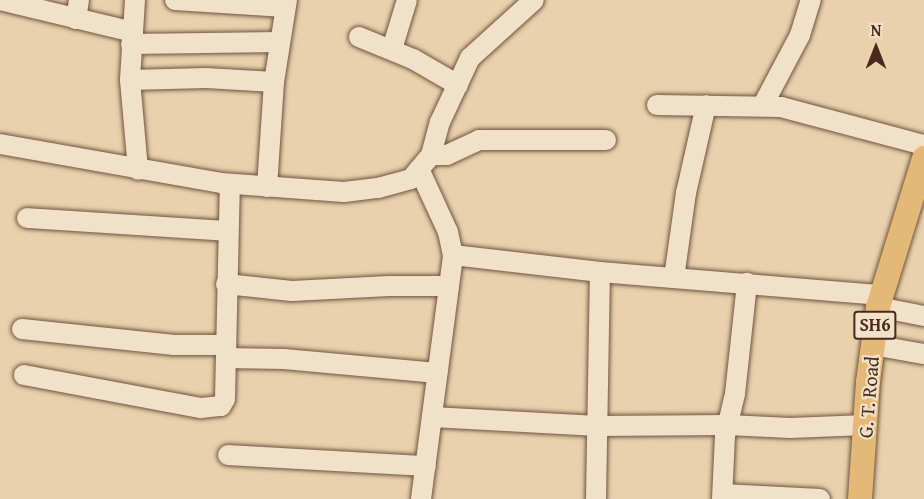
<!DOCTYPE html>
<html>
<head>
<meta charset="utf-8">
<style>
	body { margin:0 }
	#map { position:relative; width:924px; height:499px; overflow:hidden; background:#e8d1ab; font-family:"Gentium Book Plus",serif }
	div>[style] { position:absolute }
	.roads { filter:drop-shadow(0 0 2px #705340) drop-shadow(0 0 2px #705340) }
	.minor>* { height:20px; margin:-10px; padding:0 10px; transform-origin:10px; border-radius:10px; background:#f0e1c8 }
	.major>* { height:24px; margin:-12px; padding:0 12px; transform-origin:12px; border-radius:12px; background:#e4b876 }
	span { translate:-50% -50%; white-space:nowrap; text-align:center; line-height:1.15; -webkit-text-stroke:4.5px #f0e1c8; paint-order:stroke }
	.shield-label span { padding:2px 4px; background:#f0e1c8; border:2px solid; border-radius:4px; -webkit-text-stroke-width:0 }
	.shield-label { font-size:18px; color:#48291c; font-weight:700 }
	.street-label { font-size:20px; color:#48291c }
	.north { position:absolute; left:846px; top:18px; width:60px; height:60px; -webkit-text-stroke:4px #f0e1c8; paint-order:stroke; rotate:0deg; font-size:16px; font-weight:700; line-height:24px; text-align:center; color:#48291c }
	.north::after { content:''; display:block; margin:auto; width:21px; height:27px; background:#48291c; clip-path:polygon(50% 0,100% 100%,50% 72%,0 100%) }
</style>
</head>
<body>
<div id="map">
	<div class="roads">
		<div class="minor">
			<div style="left:0;top:0;width:137px;rotate:13.5deg"></div>
			<div style="left:135px;top:0;width:80px;rotate:93.6deg"></div>
			<div style="left:130px;top:80px;width:90px;rotate:84.9deg"></div>
			<div style="left:175px;top:0;width:110px;rotate:3.6deg"></div>
			<div style="left:76px;top:19px;width:19px;rotate:-81deg"></div>
			<div style="left:359px;top:37px;width:58px;rotate:22.2deg"></div>
			<div style="left:413px;top:59px;width:52px;rotate:30deg"></div>
			<div style="left:131px;top:44px;width:149px;rotate:-0.8deg"></div>
			<div style="left:392px;top:49px;width:51px;rotate:-73deg"></div>
			<div style="left:130px;top:80px;width:76px;rotate:-1.5deg"></div>
			<div style="left:206px;top:78px;width:68px;rotate:3.4deg"></div>
			<div style="left:657px;top:105px;width:124px;rotate:0.9deg"></div>
			<div style="left:781px;top:107px;width:148px;rotate:14.9deg"></div>
			<div style="left:763px;top:105px;width:79px;rotate:-62.1deg"></div>
			<div style="left:800px;top:35px;width:37px;rotate:-73deg"></div>
			<div style="left:0;top:144px;width:224px;rotate:10deg"></div>
			<div style="left:221px;top:183px;width:123px;rotate:4.2deg"></div>
			<div style="left:344px;top:192px;width:34px;rotate:-7deg"></div>
			<div style="left:378px;top:188px;width:34px;rotate:-15deg"></div>
			<div style="left:411px;top:179px;width:31px;rotate:-50deg"></div>
			<div style="left:431px;top:155px;width:34px;rotate:-75deg"></div>
			<div style="left:440px;top:122px;width:71px;rotate:-64.9deg"></div>
			<div style="left:470px;top:58px;width:86px;rotate:-42.2deg"></div>
			<div style="left:431px;top:155px;width:16px"></div>
			<div style="left:447px;top:155px;width:35px;rotate:-25deg"></div>
			<div style="left:479px;top:140px;width:127px"></div>
			<div style="left:419px;top:169px;width:69px;rotate:65.3deg"></div>
			<div style="left:448px;top:232px;width:24px;rotate:78deg"></div>
			<div style="left:453px;top:255px;width:148px;rotate:6.6deg"></div>
			<div style="left:600px;top:272px;width:282px;rotate:4.7deg"></div>
			<div style="left:267px;top:187px;width:105px;rotate:-86.2deg"></div>
			<div style="left:274px;top:82px;width:83px;rotate:-81deg"></div>
			<div style="left:27px;top:218px;width:201px;rotate:3.7deg"></div>
			<div style="left:674px;top:278px;width:86px;rotate:-82deg"></div>
			<div style="left:686px;top:193px;width:90px;rotate:-77.2deg"></div>
			<div style="left:226px;top:284px;width:66px;rotate:6.1deg"></div>
			<div style="left:292px;top:291px;width:97px;rotate:-3deg"></div>
			<div style="left:389px;top:286px;width:60px"></div>
			<div style="left:878px;top:307px;width:47px;rotate:11.1deg"></div>
			<div style="left:22px;top:329px;width:153px;rotate:6deg"></div>
			<div style="left:174px;top:345px;width:52px"></div>
			<div style="left:873px;top:345px;width:52px;rotate:10deg"></div>
			<div style="left:226px;top:358px;width:58px;rotate:1deg"></div>
			<div style="left:284px;top:359px;width:154px;rotate:5.2deg"></div>
			<div style="left:24px;top:375px;width:180px;rotate:10.6deg"></div>
			<div style="left:201px;top:408px;width:20px;rotate:-6deg"></div>
			<div style="left:221px;top:406px;width:8px;rotate:-60deg"></div>
			<div style="left:225px;top:399px;width:215px;rotate:-88.7deg"></div>
			<div style="left:432px;top:417px;width:166px;rotate:3.1deg"></div>
			<div style="left:598px;top:426px;width:130px;rotate:-0.4deg"></div>
			<div style="left:728px;top:425px;width:62px;rotate:2.8deg"></div>
			<div style="left:790px;top:428px;width:76px;rotate:-2.3deg"></div>
			<div style="left:228px;top:455px;width:198px;rotate:3.2deg"></div>
			<div style="left:723px;top:494px;width:97px;rotate:3deg"></div>
			<div style="left:421px;top:499px;width:246px;rotate:-82.5deg"></div>
			<div style="left:596px;top:499px;width:227px;rotate:-89deg"></div>
			<div style="left:722px;top:499px;width:63px;rotate:-87.3deg"></div>
			<div style="left:725px;top:436px;width:43px;rotate:-76.6deg"></div>
			<div style="left:735px;top:394px;width:112px;rotate:-83.8deg"></div>
		</div>
		<div class="major">
			<div style="left:860px;top:499px;width:117px;rotate:-86.1deg"></div>
			<div style="left:868px;top:382px;width:76px;rotate:-82.4deg"></div>
			<div style="left:878px;top:307px;width:156px;rotate:-72.8deg"></div>
		</div>
	</div>
	<div class="shield-label">
		<span style="left:875px;top:325px">SH6</span>
	</div>
	<div class="street-label">
		<span style="left:868px;top:397px;rotate:-85deg">G. T. Road</span>
	</div>
	<div class="north">N</div>
</div>
</body>
</html>
